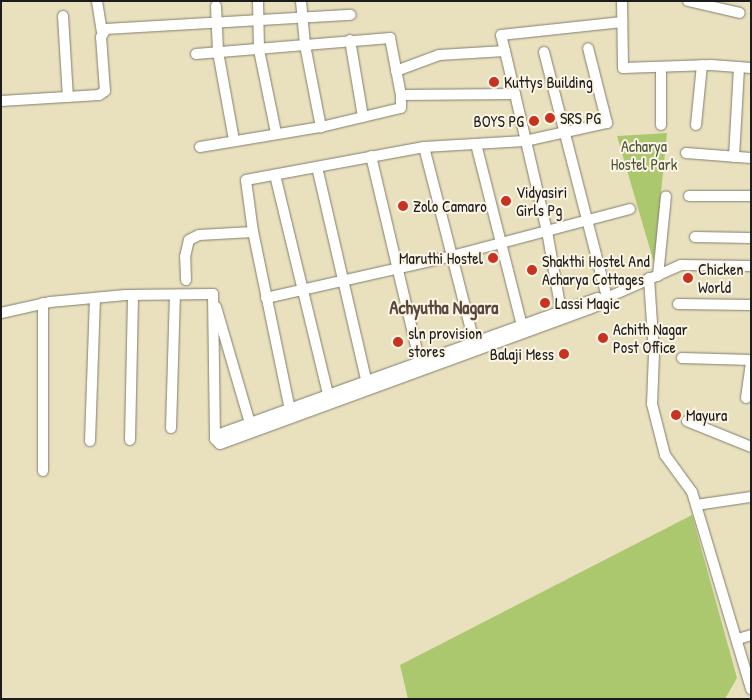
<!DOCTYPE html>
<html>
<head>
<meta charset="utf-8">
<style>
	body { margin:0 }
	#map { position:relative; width:752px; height:700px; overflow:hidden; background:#e9e1be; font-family:"Patrick Hand",sans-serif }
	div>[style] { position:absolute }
	.green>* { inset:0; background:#acc86e }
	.roads { filter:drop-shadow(0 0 1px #827e6d) drop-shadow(0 0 1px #827e6d) }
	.minor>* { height:10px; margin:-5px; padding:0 5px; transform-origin:5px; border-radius:5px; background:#fff }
	.dots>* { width:14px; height:14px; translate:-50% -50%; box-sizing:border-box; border:2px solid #fcf5e5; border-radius:50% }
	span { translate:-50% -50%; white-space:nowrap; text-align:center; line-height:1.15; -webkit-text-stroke:4px #fcf5e5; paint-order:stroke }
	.poi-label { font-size:16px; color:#1c1c1c }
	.left { translate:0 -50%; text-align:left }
	.right { translate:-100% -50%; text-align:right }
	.park-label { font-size:16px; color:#4e5839 }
	.neighbourhood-label { font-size:18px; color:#59483e; font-weight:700 }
	.frame { position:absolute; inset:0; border:2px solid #1c1c1c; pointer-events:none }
</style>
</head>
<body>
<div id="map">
	<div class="green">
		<div style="clip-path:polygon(667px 133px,654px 263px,617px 136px)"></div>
		<div style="clip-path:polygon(692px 515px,737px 678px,725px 699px,408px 699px,400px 665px)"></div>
	</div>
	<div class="roads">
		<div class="minor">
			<div style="left:97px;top:1px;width:30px;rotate:81deg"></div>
			<div style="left:258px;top:1px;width:49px;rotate:88.8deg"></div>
			<div style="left:259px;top:50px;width:85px;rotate:78.4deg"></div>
			<div style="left:301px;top:1px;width:44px;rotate:84.8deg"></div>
			<div style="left:305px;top:45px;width:84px;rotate:79deg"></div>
			<div style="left:622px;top:1px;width:67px;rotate:89.1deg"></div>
			<div style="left:623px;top:68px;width:88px;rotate:-2deg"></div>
			<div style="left:711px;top:65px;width:40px;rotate:4.3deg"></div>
			<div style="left:688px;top:1px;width:53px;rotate:13deg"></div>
			<div style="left:216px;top:6px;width:46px;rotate:87.5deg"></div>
			<div style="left:218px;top:52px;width:89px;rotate:79.7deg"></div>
			<div style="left:63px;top:16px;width:81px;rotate:86.5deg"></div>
			<div style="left:350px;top:40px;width:78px;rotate:80.4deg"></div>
			<div style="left:505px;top:51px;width:185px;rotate:76.9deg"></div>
			<div style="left:547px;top:231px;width:81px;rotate:80.1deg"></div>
			<div style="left:544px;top:52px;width:253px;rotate:75.6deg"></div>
			<div style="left:196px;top:54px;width:195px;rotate:-4.7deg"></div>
			<div style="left:390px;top:38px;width:58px;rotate:79.1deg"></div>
			<div style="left:396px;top:71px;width:46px;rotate:-20.4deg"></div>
			<div style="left:439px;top:55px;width:66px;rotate:-3.5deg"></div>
			<div style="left:505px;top:51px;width:16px;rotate:-104deg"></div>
			<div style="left:501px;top:35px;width:122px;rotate:-6.1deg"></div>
			<div style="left:1px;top:101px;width:98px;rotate:-3.5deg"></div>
			<div style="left:99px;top:95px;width:7px;rotate:-34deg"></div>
			<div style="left:105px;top:91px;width:54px;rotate:-94.2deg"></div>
			<div style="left:101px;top:37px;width:9px;rotate:-58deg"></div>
			<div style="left:106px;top:29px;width:245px;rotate:-3.3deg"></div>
			<div style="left:661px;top:125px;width:58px;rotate:-90deg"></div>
			<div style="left:696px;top:125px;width:60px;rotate:-84.3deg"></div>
			<div style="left:476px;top:144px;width:192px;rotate:75.8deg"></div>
			<div style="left:200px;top:147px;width:123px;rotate:-9.4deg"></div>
			<div style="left:321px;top:127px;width:82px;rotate:-13.4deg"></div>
			<div style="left:401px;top:108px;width:13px;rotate:-90deg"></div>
			<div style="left:401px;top:95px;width:114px;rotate:-0.5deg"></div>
			<div style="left:424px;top:147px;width:201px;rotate:75.6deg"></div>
			<div style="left:686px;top:153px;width:65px;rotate:4.4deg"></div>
			<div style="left:371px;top:156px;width:217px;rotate:76.7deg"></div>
			<div style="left:734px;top:157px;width:90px;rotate:-86.8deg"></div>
			<div style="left:317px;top:167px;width:222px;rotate:77deg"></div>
			<div style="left:275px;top:175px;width:234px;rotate:76.4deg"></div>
			<div style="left:689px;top:196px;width:62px"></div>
			<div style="left:695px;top:237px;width:56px;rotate:1deg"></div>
			<div style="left:658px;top:276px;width:80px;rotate:-84.3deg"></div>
			<div style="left:649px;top:278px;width:75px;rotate:86.2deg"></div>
			<div style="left:654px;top:353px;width:51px;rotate:92.2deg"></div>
			<div style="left:652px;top:404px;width:53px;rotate:75.7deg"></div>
			<div style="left:665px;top:455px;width:46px;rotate:53.9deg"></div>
			<div style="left:692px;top:492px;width:206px;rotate:73.3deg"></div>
			<div style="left:186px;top:280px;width:23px;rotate:-92deg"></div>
			<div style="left:185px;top:257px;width:17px;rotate:-77deg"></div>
			<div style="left:189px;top:240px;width:11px;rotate:-27deg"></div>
			<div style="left:199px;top:235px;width:54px;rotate:-3.2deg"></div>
			<div style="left:213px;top:294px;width:145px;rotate:89.2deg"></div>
			<div style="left:215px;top:439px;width:7px;rotate:45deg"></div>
			<div style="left:220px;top:444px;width:393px;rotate:-20.1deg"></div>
			<div style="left:589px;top:309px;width:11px;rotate:-22deg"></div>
			<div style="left:599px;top:305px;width:6px;rotate:-59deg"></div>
			<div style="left:602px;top:300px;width:86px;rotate:-23.9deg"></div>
			<div style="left:681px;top:265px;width:70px;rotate:0.8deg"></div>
			<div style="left:266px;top:298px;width:191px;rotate:-12.7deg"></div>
			<div style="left:452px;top:256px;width:184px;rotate:-14.8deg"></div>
			<div style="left:678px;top:304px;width:73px;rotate:0.8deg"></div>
			<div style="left:216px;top:307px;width:128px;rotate:73.7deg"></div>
			<div style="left:1px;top:313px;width:50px;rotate:-12.7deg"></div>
			<div style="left:50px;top:302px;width:76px;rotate:-5.3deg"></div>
			<div style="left:126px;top:295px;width:87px;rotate:-0.7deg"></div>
			<div style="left:682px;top:358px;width:69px;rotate:1.7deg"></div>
			<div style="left:746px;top:398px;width:37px;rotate:-82deg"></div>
			<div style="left:290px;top:410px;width:182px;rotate:-101.7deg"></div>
			<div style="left:253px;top:232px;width:52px;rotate:-97.7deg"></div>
			<div style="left:246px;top:180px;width:181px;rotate:-10.5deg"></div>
			<div style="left:424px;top:147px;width:101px;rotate:-3.4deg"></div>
			<div style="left:525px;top:141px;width:84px;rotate:-12.4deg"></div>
			<div style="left:607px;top:123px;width:77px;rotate:-104.2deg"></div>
			<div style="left:687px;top:421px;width:69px;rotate:22.1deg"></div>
			<div style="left:171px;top:428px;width:133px;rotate:-88.3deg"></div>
			<div style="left:217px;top:435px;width:404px;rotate:-19.8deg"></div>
			<div style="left:597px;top:298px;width:5px;rotate:22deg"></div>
			<div style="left:130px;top:440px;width:145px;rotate:-88.8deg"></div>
			<div style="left:90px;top:441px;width:143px;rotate:-88deg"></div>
			<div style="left:43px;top:471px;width:168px;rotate:-90deg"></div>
			<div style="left:696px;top:505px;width:56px;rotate:-8.3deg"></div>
			<div style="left:738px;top:639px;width:14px;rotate:-17deg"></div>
		</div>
	</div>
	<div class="dots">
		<div style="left:494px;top:82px;background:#c8321e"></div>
		<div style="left:550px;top:118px;background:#c8321e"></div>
		<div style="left:534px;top:121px;background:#c8321e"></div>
		<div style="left:506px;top:201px;background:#c8321e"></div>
		<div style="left:403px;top:206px;background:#c8321e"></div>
		<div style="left:493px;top:258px;background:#c8321e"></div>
		<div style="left:532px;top:270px;background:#c8321e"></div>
		<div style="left:688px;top:278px;background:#c8321e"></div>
		<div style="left:545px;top:303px;background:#c8321e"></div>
		<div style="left:603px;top:338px;background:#c8321e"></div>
		<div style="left:398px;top:342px;background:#c8321e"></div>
		<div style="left:564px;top:354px;background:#c8321e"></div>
		<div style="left:676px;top:415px;background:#c8321e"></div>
	</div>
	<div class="poi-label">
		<span class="left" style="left:504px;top:82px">Kuttys Building</span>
		<span class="left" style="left:560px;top:118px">SRS PG</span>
		<span class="right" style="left:524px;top:121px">BOYS PG</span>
		<span class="left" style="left:516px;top:201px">Vidyasiri<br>Girls Pg</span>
		<span class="left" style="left:413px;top:206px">Zolo Camaro</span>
		<span class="right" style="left:483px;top:258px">Maruthi Hostel</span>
		<span class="left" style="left:542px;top:270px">Shakthi Hostel And<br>Acharya Cottages</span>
		<span class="left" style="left:698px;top:278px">Chicken<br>World</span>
		<span class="left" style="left:555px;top:303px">Lassi Magic</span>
		<span class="left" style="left:613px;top:338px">Achith Nagar<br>Post Office</span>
		<span class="left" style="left:408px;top:342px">sln provision<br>stores</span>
		<span class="right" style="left:554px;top:354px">Balaji Mess</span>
		<span class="left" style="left:686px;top:415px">Mayura</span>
	</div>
	<div class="park-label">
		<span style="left:644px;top:155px">Acharya<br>Hostel Park</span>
	</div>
	<div class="neighbourhood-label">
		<span style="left:444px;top:308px">Achyutha Nagara</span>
	</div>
	<div class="frame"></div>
</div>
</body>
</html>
